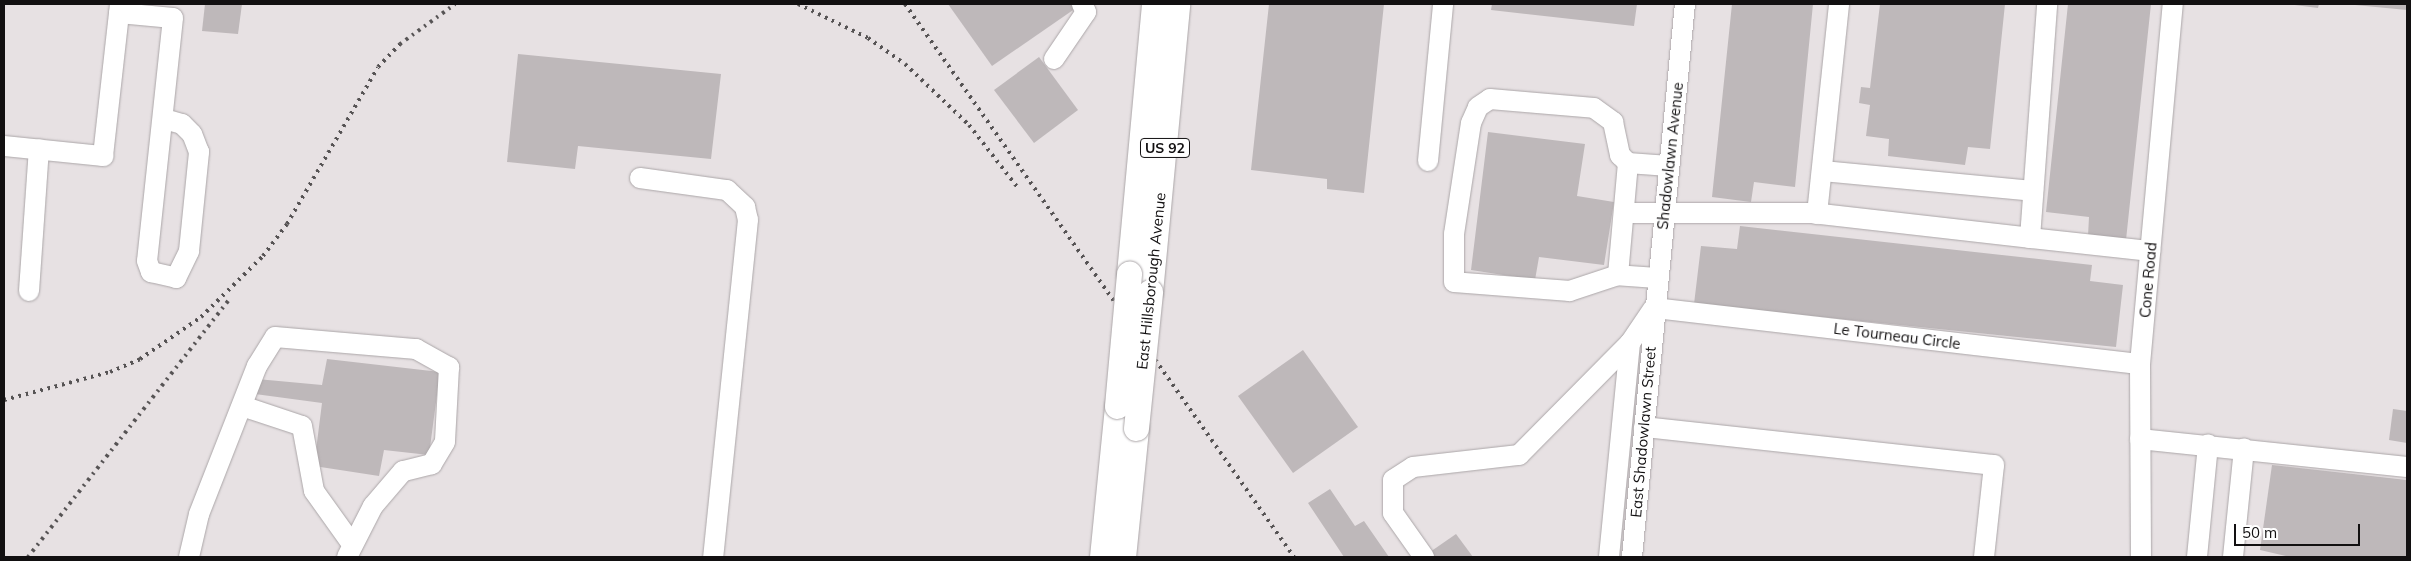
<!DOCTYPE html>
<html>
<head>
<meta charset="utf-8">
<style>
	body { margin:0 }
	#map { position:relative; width:2411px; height:561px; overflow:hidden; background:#e7e1e3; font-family:Mulish,sans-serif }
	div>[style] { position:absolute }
	.building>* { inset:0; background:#beb8ba }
	.roads { filter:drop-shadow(0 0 1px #aba6a8) drop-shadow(0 0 1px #aba6a8) }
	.minor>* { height:20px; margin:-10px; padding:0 10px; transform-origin:10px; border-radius:10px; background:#fff }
	.major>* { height:25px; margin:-12.5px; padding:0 12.5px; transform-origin:12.5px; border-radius:12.5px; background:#fff }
	.rail>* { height:4px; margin-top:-2px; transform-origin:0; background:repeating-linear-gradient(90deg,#565354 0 2.5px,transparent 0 7.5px) }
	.bridges { filter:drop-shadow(0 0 1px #aba6a8) drop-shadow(0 0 1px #aba6a8) }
	.major-bridge>* { height:25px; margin:-12.5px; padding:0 12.5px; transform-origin:12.5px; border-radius:12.5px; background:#fff }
	span { translate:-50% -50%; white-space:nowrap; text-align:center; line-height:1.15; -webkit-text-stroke:5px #fff; paint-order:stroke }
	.shield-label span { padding:1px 4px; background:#fff; border:1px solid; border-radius:4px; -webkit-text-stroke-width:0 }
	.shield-label { font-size:14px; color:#121011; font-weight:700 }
	.street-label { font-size:15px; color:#121011 }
	.frame { position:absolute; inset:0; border:5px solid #121011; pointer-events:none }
	.scale { position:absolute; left:2234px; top:524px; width:126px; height:22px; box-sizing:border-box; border:2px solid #121011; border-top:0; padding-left:6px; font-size:15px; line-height:18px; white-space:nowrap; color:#121011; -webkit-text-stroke:4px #fff; paint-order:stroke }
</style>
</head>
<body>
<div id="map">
	<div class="building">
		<div style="clip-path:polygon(205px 4px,242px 4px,238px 34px,202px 31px)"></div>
		<div style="clip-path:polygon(948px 4px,1072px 4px,1076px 8px,992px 66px)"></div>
		<div style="clip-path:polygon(1269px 4px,1384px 4px,1364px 193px,1327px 189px,1327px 179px,1251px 170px)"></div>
		<div style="clip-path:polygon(1492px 4px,1637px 4px,1634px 26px,1491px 10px)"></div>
		<div style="clip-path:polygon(1732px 4px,1813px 4px,1795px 187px,1754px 182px,1751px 202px,1712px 197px)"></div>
		<div style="clip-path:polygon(1880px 4px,2005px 4px,1990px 149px,1968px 147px,1965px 165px,1888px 156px,1889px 139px,1866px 136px,1870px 105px,1859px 103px,1861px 87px,1870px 88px)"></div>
		<div style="clip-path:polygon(2068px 4px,2151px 4px,2126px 240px,2088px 236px,2089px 217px,2046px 212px)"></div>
		<div style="clip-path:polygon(2287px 4px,2319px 4px,2318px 8px)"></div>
		<div style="clip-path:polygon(2407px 4px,2407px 10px,2355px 5px,2355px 4px)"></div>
		<div style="clip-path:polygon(518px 54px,721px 74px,711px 159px,578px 146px,575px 169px,507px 162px)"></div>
		<div style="clip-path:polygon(1039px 57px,1078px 110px,1034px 143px,994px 90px)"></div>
		<div style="clip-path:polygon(1488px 132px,1585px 144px,1577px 196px,1614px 202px,1604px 265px,1539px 257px,1535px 280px,1471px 270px)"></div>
		<div style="clip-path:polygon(1740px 226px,2092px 265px,2090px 281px,2123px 285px,2116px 347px,1694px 304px,1701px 246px,1737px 249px)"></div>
		<div style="clip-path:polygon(1303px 350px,1358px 427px,1293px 473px,1238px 396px)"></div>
		<div style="clip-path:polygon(327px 359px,440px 372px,429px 455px,384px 450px,379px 476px,314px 466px,322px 403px,255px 394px,257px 379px,322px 385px)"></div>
		<div style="clip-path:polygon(2393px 409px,2407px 411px,2407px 443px,2389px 440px)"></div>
		<div style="clip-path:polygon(2272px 465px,2407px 480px,2407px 557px,2290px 557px,2260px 550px)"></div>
		<div style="clip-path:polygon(1330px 489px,1355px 526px,1364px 521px,1389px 557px,1344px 557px,1308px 503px)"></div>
		<div style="clip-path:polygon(1456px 534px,1473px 557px,1434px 557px,1430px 552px)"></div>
	</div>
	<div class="roads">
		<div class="minor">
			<div style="left:119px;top:13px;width:54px;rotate:5.3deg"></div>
			<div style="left:173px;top:18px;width:244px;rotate:96.1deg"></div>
			<div style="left:147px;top:261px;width:12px;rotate:70deg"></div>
			<div style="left:151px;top:272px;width:26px;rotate:13deg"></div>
			<div style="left:176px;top:278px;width:30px;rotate:-64deg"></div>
			<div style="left:189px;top:251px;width:100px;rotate:-84.2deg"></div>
			<div style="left:199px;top:152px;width:19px;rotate:-111deg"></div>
			<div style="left:192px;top:134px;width:14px;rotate:-135deg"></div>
			<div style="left:182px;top:124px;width:19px;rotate:-164deg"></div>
			<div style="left:1054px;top:59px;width:57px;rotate:-55.8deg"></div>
			<div style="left:1086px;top:12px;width:9px;rotate:-117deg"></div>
			<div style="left:4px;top:146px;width:100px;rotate:5.8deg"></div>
			<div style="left:103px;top:156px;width:153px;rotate:-83.6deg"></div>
			<div style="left:1428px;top:161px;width:158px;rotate:-84.5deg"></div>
			<div style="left:1822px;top:171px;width:212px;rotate:5.4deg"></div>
			<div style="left:640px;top:178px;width:88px;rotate:7.9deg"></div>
			<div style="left:727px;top:190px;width:25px;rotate:43deg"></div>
			<div style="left:745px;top:207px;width:13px;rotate:77deg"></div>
			<div style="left:748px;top:220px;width:339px;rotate:95.9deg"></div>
			<div style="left:1625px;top:213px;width:187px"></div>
			<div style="left:1812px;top:213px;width:219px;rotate:6.5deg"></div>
			<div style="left:2030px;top:238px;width:235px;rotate:-85.8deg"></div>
			<div style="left:1817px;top:214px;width:211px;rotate:-84deg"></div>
			<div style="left:2030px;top:238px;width:121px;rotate:6.2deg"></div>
			<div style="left:1618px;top:275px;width:51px;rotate:161.6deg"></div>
			<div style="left:1570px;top:291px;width:116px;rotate:-175.6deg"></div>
			<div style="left:1454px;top:282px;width:48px;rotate:-90deg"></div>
			<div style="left:1454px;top:234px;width:112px;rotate:-81.3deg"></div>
			<div style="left:1471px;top:123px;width:17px;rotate:-66deg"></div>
			<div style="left:1478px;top:107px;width:14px;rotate:-34deg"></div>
			<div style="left:1490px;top:99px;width:104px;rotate:4.9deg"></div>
			<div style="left:1594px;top:108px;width:24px;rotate:36deg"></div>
			<div style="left:1613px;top:122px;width:34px;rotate:78deg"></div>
			<div style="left:1620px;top:155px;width:11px;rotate:45deg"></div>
			<div style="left:1657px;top:278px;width:39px;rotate:-176deg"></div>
			<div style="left:1618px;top:275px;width:112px;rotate:-84.9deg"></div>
			<div style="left:1628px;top:163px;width:41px;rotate:4.2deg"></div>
			<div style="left:29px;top:291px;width:142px;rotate:-86deg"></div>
			<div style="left:1655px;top:308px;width:488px;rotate:6.6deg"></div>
			<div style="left:242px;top:406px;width:63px;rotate:18.4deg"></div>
			<div style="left:302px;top:426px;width:66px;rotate:79.5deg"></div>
			<div style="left:314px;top:491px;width:65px;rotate:54.4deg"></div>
			<div style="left:1644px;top:427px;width:352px;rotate:6.2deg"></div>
			<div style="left:1994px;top:465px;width:93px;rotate:96.2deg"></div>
			<div style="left:2140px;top:439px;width:268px;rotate:6deg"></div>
			<div style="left:189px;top:557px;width:44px;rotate:-76.9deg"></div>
			<div style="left:199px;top:514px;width:159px;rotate:-68.6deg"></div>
			<div style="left:257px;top:366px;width:34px;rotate:-58deg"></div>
			<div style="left:275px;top:337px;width:142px;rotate:4.9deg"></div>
			<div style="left:416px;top:349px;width:38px;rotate:29deg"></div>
			<div style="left:449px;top:367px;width:75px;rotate:93.1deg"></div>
			<div style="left:445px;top:442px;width:26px;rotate:121deg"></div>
			<div style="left:432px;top:464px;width:30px;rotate:166deg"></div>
			<div style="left:403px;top:471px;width:46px;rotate:130.6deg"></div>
			<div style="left:373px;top:506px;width:57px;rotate:117deg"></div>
			<div style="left:1424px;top:557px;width:54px;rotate:-125.2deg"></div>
			<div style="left:1393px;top:513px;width:33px;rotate:-90deg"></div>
			<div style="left:1393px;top:480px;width:24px;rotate:-33deg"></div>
			<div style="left:1413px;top:467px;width:107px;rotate:-6.5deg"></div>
			<div style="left:1519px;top:455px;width:158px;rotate:-45.3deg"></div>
			<div style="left:1630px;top:343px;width:41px;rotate:-55.9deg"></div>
			<div style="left:1609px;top:557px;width:215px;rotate:-84.4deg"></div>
			<div style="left:1632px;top:557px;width:556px;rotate:-84.53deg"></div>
			<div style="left:2141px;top:557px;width:193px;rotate:-90.3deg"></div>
			<div style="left:2140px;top:364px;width:362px;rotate:-84.8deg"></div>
			<div style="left:2197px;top:557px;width:113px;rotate:-84.4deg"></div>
			<div style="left:2233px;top:557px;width:109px;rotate:-84.2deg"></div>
		</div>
		<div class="major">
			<div style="left:1129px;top:274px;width:271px;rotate:-84.7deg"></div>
			<div style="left:1150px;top:292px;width:289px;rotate:-84.6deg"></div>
			<div style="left:1102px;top:557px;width:152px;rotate:-84.3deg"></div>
			<div style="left:1123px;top:557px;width:130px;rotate:-84.2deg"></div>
		</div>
	</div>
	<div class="rail">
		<div style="left:798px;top:4px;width:78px;rotate:25.9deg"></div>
		<div style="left:868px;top:38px;width:45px;rotate:35.1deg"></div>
		<div style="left:905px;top:64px;width:88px;rotate:43.6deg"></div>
		<div style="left:969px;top:125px;width:80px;rotate:52.1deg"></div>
		<div style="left:905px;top:4px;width:676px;rotate:54.88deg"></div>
		<div style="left:4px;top:400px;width:110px;rotate:-14.8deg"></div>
		<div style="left:110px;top:372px;width:33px;rotate:-23deg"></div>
		<div style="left:140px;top:359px;width:74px;rotate:-34.5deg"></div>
		<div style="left:201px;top:317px;width:87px;rotate:-44.5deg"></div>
		<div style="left:263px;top:256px;width:40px;rotate:-53deg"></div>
		<div style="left:287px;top:224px;width:181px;rotate:-59.9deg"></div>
		<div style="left:378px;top:67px;width:32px;rotate:-46deg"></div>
		<div style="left:400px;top:44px;width:68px;rotate:-36deg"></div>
		<div style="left:28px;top:557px;width:330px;rotate:-52deg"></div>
	</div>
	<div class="bridges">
		<div class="major-bridge">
			<div style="left:1117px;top:406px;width:133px;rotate:-84.8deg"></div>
			<div style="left:1136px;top:428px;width:137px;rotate:-84.1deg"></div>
		</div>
	</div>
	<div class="shield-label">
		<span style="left:1165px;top:148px">US 92</span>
	</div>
	<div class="street-label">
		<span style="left:1670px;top:156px;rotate:-84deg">Shadowlawn Avenue</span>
		<span style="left:2148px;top:280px;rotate:-85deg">Cone Road</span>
		<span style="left:1151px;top:281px;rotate:-84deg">East Hillsborough Avenue</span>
		<span style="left:1897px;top:336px;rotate:7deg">Le Tourneau Circle</span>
		<span style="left:1643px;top:432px;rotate:-85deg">East Shadowlawn Street</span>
	</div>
	<div class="frame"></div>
	<div class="scale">50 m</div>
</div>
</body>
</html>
